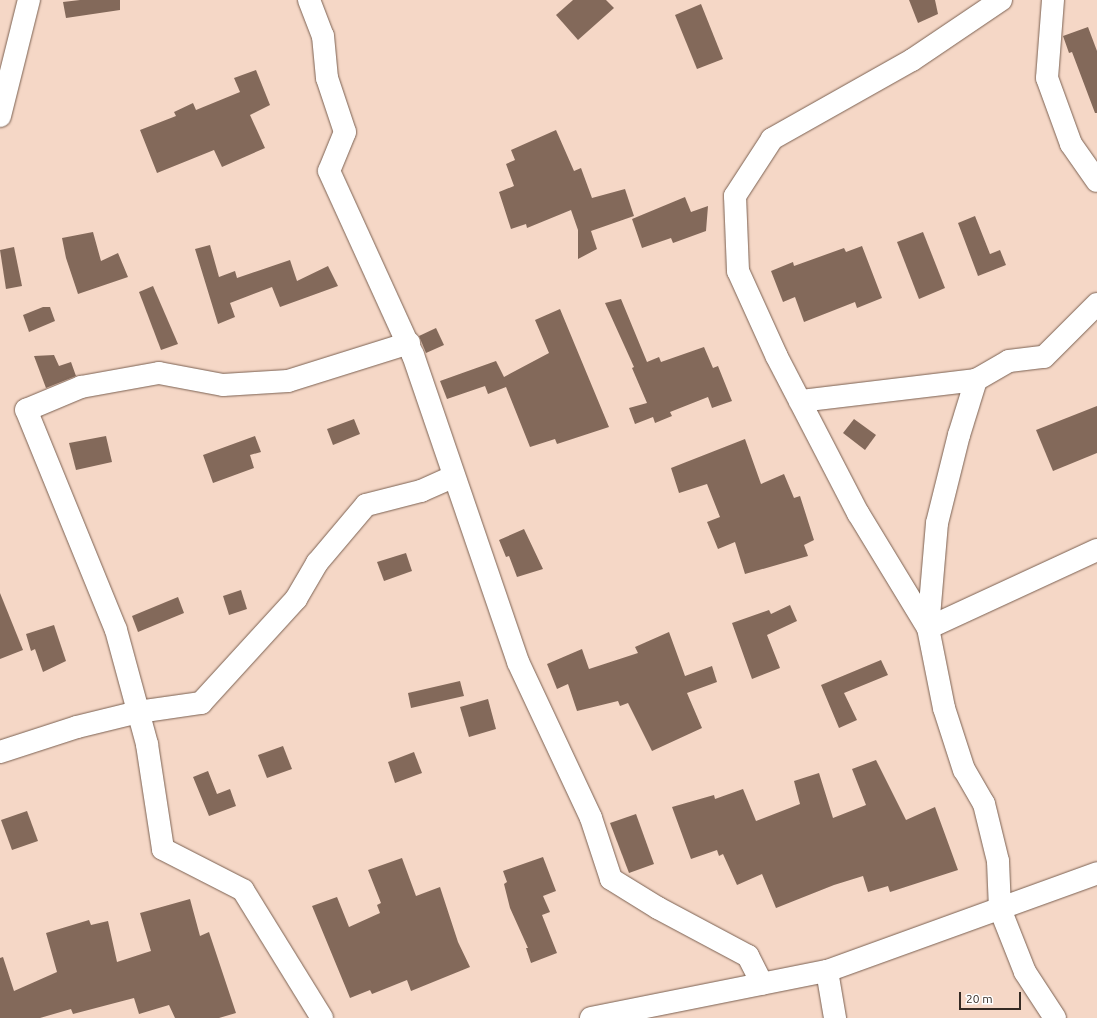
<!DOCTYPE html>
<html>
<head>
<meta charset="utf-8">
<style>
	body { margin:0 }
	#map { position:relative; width:1097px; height:1018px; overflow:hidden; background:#f5d7c6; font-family:Ubuntu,sans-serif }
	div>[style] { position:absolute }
	.building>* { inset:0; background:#83695a }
	.roads { filter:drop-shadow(0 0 1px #7b6152) drop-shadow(0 0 1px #7b6152) }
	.minor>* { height:22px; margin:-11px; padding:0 11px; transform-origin:11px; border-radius:11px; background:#fff }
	span { translate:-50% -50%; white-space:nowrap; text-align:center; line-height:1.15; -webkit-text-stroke:4px #fff; paint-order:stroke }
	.scale { position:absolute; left:959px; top:992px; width:62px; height:18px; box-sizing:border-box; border:2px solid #352a23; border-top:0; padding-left:5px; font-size:12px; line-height:14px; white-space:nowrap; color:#352a23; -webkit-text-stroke:3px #fff; paint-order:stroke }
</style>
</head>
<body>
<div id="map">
	<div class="building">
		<div style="clip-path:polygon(80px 0,120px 0,120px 10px,66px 18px,63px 2px)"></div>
		<div style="clip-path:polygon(573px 0,606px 0,614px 8px,578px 40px,556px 15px)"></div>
		<div style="clip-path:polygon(909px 0,935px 0,938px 14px,918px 23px)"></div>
		<div style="clip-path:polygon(701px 4px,723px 59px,697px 69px,675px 15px)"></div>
		<div style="clip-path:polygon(1088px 27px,1097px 51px,1097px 113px,1095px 113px,1072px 52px,1069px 53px,1063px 36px)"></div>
		<div style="clip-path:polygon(256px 70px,270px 105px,250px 115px,265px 148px,222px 167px,214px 150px,157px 173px,140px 130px,176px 116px,174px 112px,193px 103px,196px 110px,240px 92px,234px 78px)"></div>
		<div style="clip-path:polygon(556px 130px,574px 171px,581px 168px,592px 198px,625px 189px,634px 216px,591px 231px,597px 249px,578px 259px,578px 230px,571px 210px,527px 228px,526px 224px,511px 229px,499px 192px,514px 186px,506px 164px,515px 160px,511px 150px)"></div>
		<div style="clip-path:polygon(685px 197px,691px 212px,708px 206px,706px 231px,673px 243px,671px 238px,642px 248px,632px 219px)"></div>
		<div style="clip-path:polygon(975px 216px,990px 254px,1000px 250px,1006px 265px,978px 276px,958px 223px)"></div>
		<div style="clip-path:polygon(93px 232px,101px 261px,118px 253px,128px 277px,78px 294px,66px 258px,62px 238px)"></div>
		<div style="clip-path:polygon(923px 232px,945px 288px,919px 299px,897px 242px)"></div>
		<div style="clip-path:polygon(210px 245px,219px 277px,235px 271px,237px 278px,290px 260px,297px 281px,328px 266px,338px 286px,280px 307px,272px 287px,230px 303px,235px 317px,218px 324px,195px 249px)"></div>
		<div style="clip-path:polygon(862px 246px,882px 298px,857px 308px,855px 302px,804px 322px,795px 297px,783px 302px,771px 271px,793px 262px,794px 266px,844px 248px,846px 252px)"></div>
		<div style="clip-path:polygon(14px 247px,22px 286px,6px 289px,0 250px)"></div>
		<div style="clip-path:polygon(153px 286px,178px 344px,161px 350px,139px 292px)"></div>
		<div style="clip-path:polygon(621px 299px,647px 362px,659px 357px,661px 362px,704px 347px,713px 368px,718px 366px,732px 401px,712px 408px,708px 397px,670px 412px,672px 416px,655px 423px,653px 417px,635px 424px,629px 408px,647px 403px,632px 368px,634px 367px,605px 303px)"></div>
		<div style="clip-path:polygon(43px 307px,50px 307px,55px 321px,29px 332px,23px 315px)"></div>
		<div style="clip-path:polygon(560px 309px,609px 427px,557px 444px,555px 439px,530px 447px,506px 387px,488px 394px,485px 386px,447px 399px,440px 381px,496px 361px,504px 377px,549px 353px,535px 320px)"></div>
		<div style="clip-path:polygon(436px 328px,444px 345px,426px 353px,419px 336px)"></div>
		<div style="clip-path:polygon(54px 355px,59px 366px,71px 362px,76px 376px,46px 388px,34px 356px)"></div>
		<div style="clip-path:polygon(1097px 406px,1097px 453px,1053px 471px,1036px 430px)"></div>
		<div style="clip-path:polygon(354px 419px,360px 434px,333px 445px,327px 429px)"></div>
		<div style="clip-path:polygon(854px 419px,876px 435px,865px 450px,843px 433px)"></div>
		<div style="clip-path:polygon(106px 436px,112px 462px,76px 470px,69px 443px)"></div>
		<div style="clip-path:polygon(255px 436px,261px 452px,250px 455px,254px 468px,213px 483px,203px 455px)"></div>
		<div style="clip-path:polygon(745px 439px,761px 484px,784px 474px,794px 498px,800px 496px,814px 540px,804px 545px,808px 556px,745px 574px,735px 542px,718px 549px,707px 522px,720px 517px,707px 484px,679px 493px,671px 468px)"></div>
		<div style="clip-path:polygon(524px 529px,543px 569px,517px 577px,509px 556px,506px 557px,499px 540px)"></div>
		<div style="clip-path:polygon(406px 553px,412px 571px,384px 581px,377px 562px)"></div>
		<div style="clip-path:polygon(241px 590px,247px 609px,229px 615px,223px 596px)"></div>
		<div style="clip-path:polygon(0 593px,23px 650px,0 659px)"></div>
		<div style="clip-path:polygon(178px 597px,184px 613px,138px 632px,132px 616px)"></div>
		<div style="clip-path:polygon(790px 605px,797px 621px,767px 635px,780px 668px,752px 679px,732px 623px,769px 610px,771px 614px)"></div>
		<div style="clip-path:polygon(54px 625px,66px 661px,43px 672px,35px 649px,31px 651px,26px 634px)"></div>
		<div style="clip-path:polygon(669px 632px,685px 676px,712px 666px,717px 682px,687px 693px,702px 728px,652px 751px,628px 703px,620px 706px,618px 701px,577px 711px,568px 684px,557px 689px,547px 664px,582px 649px,589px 669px,638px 653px,635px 647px)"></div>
		<div style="clip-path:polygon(881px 660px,888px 675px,844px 693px,857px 720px,839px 728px,821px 685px)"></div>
		<div style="clip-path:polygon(460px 681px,464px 696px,411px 708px,408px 693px)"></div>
		<div style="clip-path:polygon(488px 699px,496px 729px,469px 737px,460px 707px)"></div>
		<div style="clip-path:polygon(283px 746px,292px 769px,267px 778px,258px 755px)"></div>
		<div style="clip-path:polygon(414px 752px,422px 773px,395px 783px,388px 762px)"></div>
		<div style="clip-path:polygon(876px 760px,906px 820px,935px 807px,958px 870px,890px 892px,888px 886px,868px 892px,863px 876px,834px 885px,776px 908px,762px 874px,737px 885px,723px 854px,719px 856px,717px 850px,691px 859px,672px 807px,714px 795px,715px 799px,743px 789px,756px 821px,800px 804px,794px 781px,819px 773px,833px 818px,866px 805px,852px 769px)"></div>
		<div style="clip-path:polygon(208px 771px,217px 794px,230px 789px,236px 806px,209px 816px,193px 777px)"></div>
		<div style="clip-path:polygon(27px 811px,38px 841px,12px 850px,1px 820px)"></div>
		<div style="clip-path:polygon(636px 814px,654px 864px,629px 873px,610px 823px)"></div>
		<div style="clip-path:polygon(543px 857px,556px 891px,543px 896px,550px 912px,542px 915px,557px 953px,531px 963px,526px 948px,528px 948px,510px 908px,504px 884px,507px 882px,503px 871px)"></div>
		<div style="clip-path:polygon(402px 858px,416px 896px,440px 887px,458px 942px,470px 967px,411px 991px,407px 980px,372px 994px,370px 990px,350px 998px,312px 906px,337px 897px,349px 927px,380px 913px,377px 905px,381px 903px,368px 870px)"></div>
		<div style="clip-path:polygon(190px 899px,200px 936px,209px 932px,236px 1013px,219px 1018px,175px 1018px,169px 1005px,139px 1014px,134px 998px,73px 1014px,71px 1009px,40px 1018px,0 1018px,0 958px,3px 957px,14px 991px,57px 972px,46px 933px,89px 920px,91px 925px,108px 921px,117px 962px,151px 951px,140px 913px)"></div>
	</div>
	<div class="roads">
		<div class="minor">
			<div style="left:309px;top:0;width:39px;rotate:69deg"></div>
			<div style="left:323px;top:36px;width:42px;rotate:84.6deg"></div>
			<div style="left:327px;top:78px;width:57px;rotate:71.6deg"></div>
			<div style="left:345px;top:132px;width:42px;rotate:112.3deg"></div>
			<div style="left:329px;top:171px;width:202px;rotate:65.5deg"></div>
			<div style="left:413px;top:355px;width:324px;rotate:71.1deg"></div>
			<div style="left:518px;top:662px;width:172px;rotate:64.9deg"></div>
			<div style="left:591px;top:818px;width:64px;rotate:71.8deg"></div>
			<div style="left:611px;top:879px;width:55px;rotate:31.7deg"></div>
			<div style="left:658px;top:908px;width:102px;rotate:28.1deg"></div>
			<div style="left:748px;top:956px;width:31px;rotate:63deg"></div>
			<div style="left:1001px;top:0;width:107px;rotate:146deg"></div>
			<div style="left:912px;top:60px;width:161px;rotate:150.6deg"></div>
			<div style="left:772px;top:139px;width:68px;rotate:123deg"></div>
			<div style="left:735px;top:196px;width:75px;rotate:87.7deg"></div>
			<div style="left:738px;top:271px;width:94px;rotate:65.6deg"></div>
			<div style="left:777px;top:357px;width:176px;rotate:62.6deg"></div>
			<div style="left:858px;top:513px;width:135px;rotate:58.7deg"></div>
			<div style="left:928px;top:628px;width:186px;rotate:-24.8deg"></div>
			<div style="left:1053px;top:0;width:78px;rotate:94.4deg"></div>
			<div style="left:1047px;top:78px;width:70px;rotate:70deg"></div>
			<div style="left:1071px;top:144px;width:45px;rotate:54.9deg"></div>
			<div style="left:0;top:116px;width:120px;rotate:-76deg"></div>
			<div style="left:800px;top:401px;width:177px;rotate:-6.8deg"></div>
			<div style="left:0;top:752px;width:81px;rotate:-18deg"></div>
			<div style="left:77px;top:727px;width:63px;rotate:-13.8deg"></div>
			<div style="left:138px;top:712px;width:64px;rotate:-8.1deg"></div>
			<div style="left:201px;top:703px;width:141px;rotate:-47.6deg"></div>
			<div style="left:296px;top:599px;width:42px;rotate:-59.7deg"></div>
			<div style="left:317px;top:563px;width:76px;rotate:-49.8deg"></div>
			<div style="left:366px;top:505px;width:57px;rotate:-14.3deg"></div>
			<div style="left:421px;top:491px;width:36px;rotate:-24deg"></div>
			<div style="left:827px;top:971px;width:48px;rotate:80.3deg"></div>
			<div style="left:322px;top:1018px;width:150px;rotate:-121.7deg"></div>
			<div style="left:243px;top:890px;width:90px;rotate:-152.9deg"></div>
			<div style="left:163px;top:849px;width:106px;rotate:-98.7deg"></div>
			<div style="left:147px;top:744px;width:118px;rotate:-105.2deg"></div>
			<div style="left:116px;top:630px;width:238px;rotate:-112.2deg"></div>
			<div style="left:26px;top:410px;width:60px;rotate:-22.7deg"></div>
			<div style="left:81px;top:387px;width:79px;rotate:-10.2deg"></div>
			<div style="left:159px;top:373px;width:65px;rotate:10.6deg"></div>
			<div style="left:223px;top:385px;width:65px;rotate:-3.5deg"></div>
			<div style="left:288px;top:381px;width:127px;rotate:-17.4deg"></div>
			<div style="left:591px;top:1018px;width:241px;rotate:-11.3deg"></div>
			<div style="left:827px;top:971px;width:287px;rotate:-19.9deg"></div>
			<div style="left:1055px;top:1018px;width:55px;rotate:-123.1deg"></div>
			<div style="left:1025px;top:972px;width:68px;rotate:-111.6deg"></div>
			<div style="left:1000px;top:909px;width:48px;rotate:-92.4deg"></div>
			<div style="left:998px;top:861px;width:59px;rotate:-103.8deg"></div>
			<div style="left:984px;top:804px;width:39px;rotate:-120deg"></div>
			<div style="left:964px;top:770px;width:65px;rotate:-107.9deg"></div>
			<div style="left:944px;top:708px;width:82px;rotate:-101.3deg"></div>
			<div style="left:928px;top:628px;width:105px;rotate:-85.1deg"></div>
			<div style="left:937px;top:523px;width:91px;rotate:-76deg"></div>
			<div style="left:959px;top:435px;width:58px;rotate:-72.8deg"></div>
			<div style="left:976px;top:380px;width:38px;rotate:-30deg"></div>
			<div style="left:1009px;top:361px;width:35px;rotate:-7deg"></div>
			<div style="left:1044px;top:357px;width:75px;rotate:-45deg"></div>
		</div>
	</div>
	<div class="scale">20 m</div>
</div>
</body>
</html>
